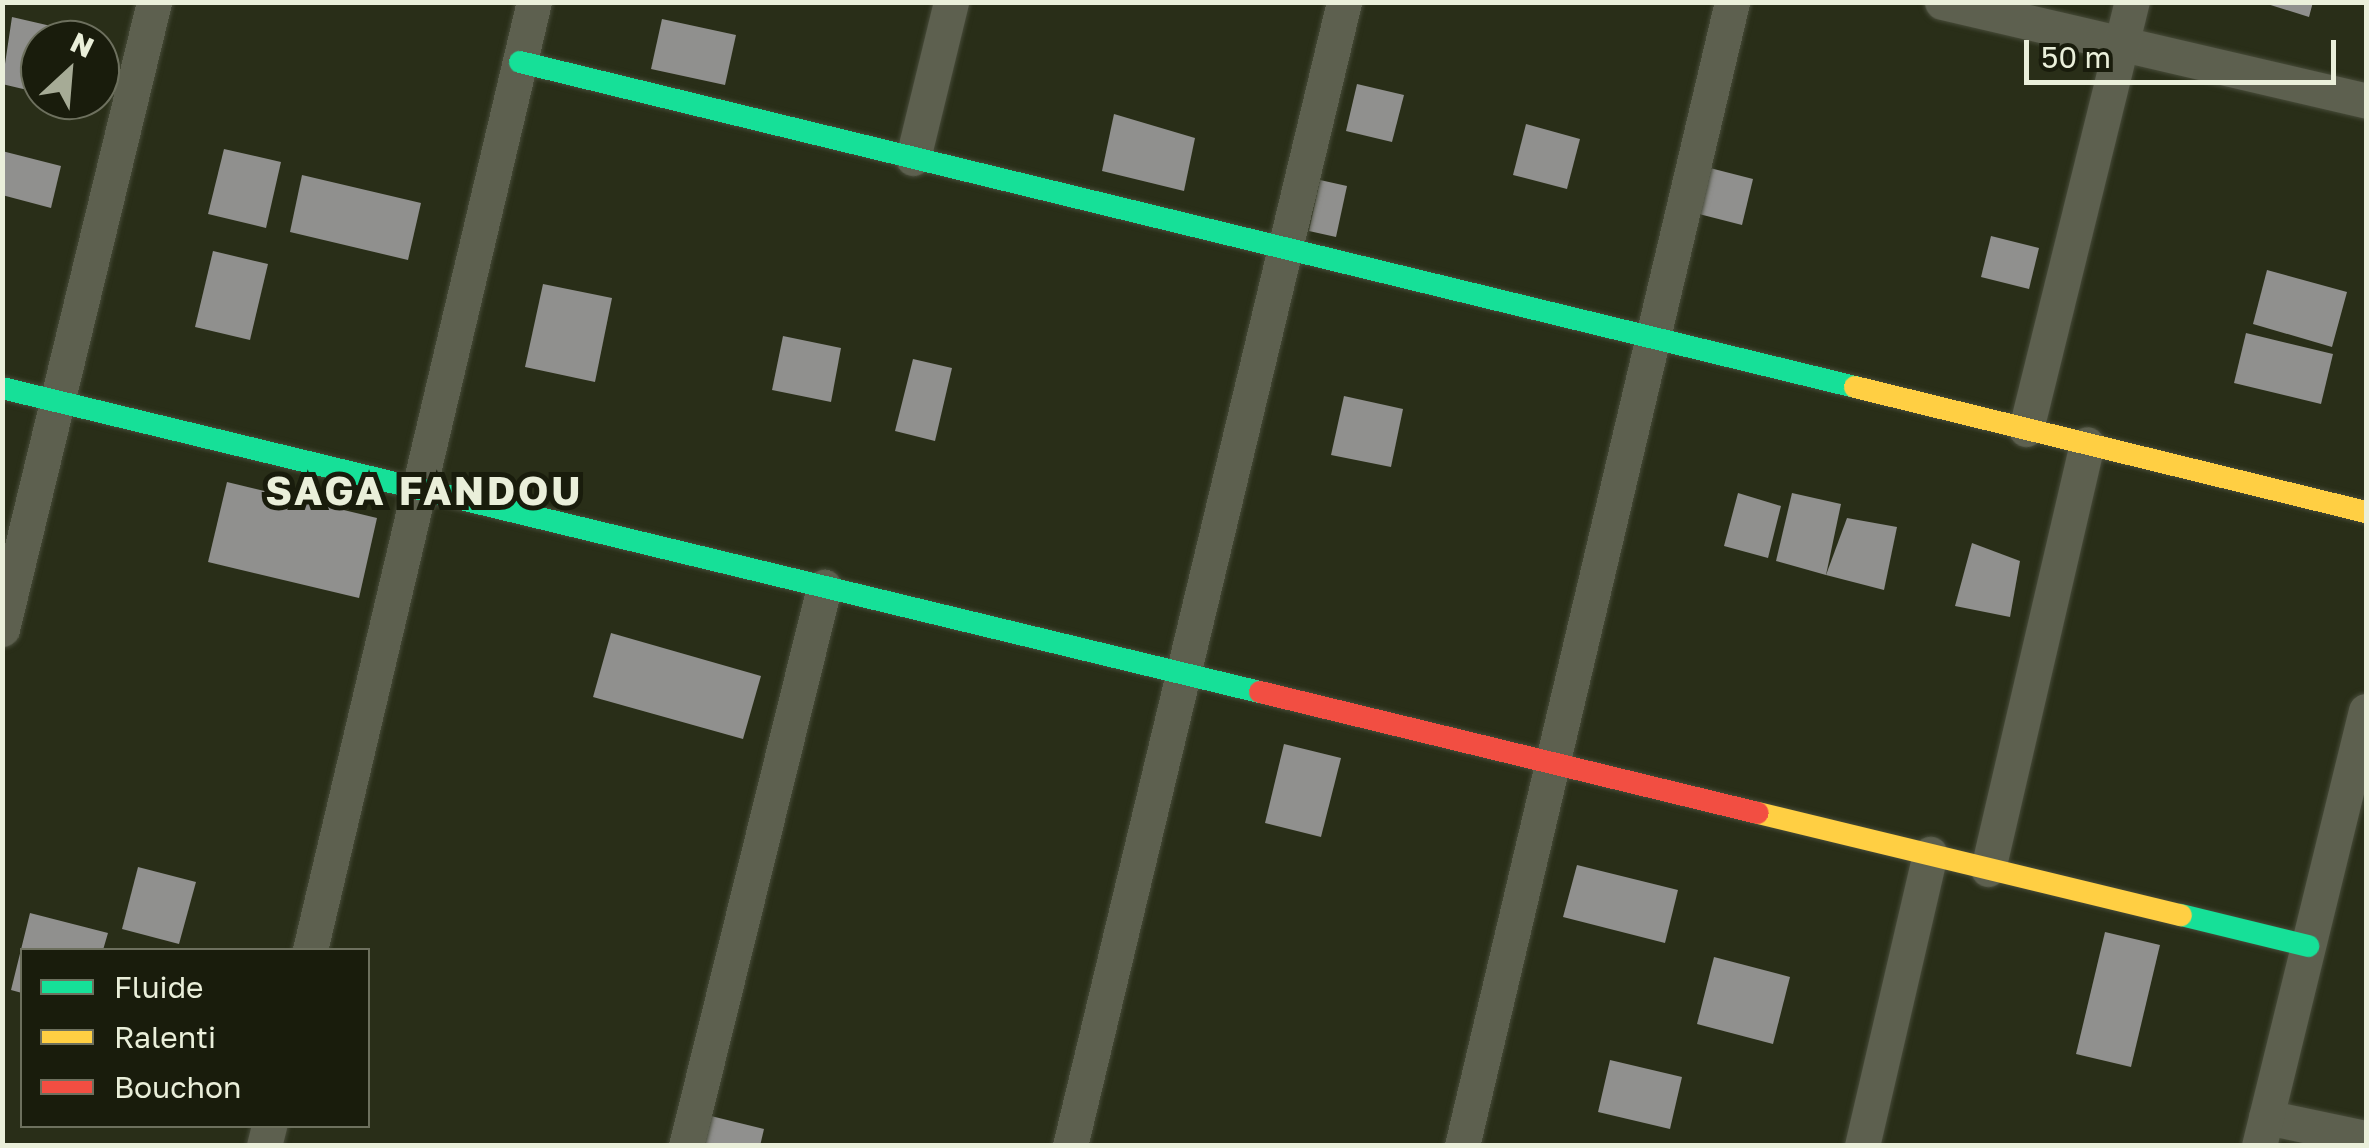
<!DOCTYPE html>
<html>
<head>
<meta charset="utf-8">
<style>
	body { margin:0 }
	#map { position:relative; width:2369px; height:1148px; overflow:hidden; background:#292e18; font-family:"Golos Text",sans-serif }
	div>[style] { position:absolute }
	.building>* { inset:0; background:#90908e }
	.roads { filter:drop-shadow(0 0 2px #474b39) drop-shadow(0 0 2px #474b39) }
	.street>* { height:35px; margin:-17.5px; padding:0 17.5px; transform-origin:17.5px; border-radius:17.5px; background:#5d604f }
	.fast>* { height:22px; margin:-11px; padding:0 11px; transform-origin:11px; border-radius:11px; background:#16e098 }
	.slow>* { height:22px; margin:-11px; padding:0 11px; transform-origin:11px; border-radius:11px; background:#ffcf43 }
	.jam>* { height:22px; margin:-11px; padding:0 11px; transform-origin:11px; border-radius:11px; background:#f24e42 }
	span { translate:-50% -50%; white-space:nowrap; text-align:center; line-height:1.15; -webkit-text-stroke:10px #191c0c; paint-order:stroke }
	.district-label { font-size:40px; color:#eaefda; font-weight:700; letter-spacing:2.5px }
	.frame { position:absolute; inset:0; border:5px solid #eaefda; pointer-events:none }
	.legend { position:absolute; left:20px; top:948px; width:350px; height:180px; box-sizing:border-box; background:#191c0c; border:2px solid #6d705e; margin:0; padding:12px 18px; list-style:none; font-size:30px; color:#eaefda }
	.legend li { display:flex; align-items:center; gap:20px; height:50px }
	.legend b { width:50px; border:2px solid #6d705e }
	.north { position:absolute; left:20px; top:20px; width:100px; height:100px; box-sizing:border-box; background:#191c0c; border:2px solid #6d705e; border-radius:50%; rotate:26deg; font-size:28px; font-weight:700; line-height:40px; text-align:center; color:#eaefda }
	.north::after { content:''; display:block; margin:auto; width:35px; height:45px; background:#a6ab96; clip-path:polygon(50% 0,100% 100%,50% 72%,0 100%) }
	.scale { position:absolute; left:2024px; top:40px; width:312px; height:45px; box-sizing:border-box; border:5px solid #eaefda; border-top:0; padding-left:12px; font-size:30px; line-height:35px; white-space:nowrap; color:#eaefda; -webkit-text-stroke:8px #191c0c; paint-order:stroke }
</style>
</head>
<body>
<div id="map">
	<div class="building">
		<div style="clip-path:polygon(2261px 2px,2313px 2px,2309px 17px)"></div>
		<div style="clip-path:polygon(12px 17px,103px 38px,103px 40px,40px 40px,40px 93px,2px 84px)"></div>
		<div style="clip-path:polygon(662px 19px,736px 35px,725px 85px,651px 69px)"></div>
		<div style="clip-path:polygon(1357px 84px,1404px 95px,1392px 142px,1346px 131px)"></div>
		<div style="clip-path:polygon(1114px 114px,1195px 138px,1184px 191px,1102px 171px)"></div>
		<div style="clip-path:polygon(1526px 124px,1580px 139px,1567px 189px,1513px 175px)"></div>
		<div style="clip-path:polygon(224px 149px,281px 162px,266px 228px,208px 214px)"></div>
		<div style="clip-path:polygon(2px 151px,61px 166px,51px 208px,2px 195px)"></div>
		<div style="clip-path:polygon(1710px 168px,1753px 179px,1742px 225px,1699px 214px)"></div>
		<div style="clip-path:polygon(302px 175px,421px 203px,408px 260px,290px 232px)"></div>
		<div style="clip-path:polygon(1320px 180px,1347px 186px,1336px 237px,1309px 231px)"></div>
		<div style="clip-path:polygon(1991px 236px,2039px 248px,2029px 289px,1981px 277px)"></div>
		<div style="clip-path:polygon(213px 251px,268px 264px,250px 340px,195px 327px)"></div>
		<div style="clip-path:polygon(2267px 270px,2347px 292px,2332px 347px,2253px 324px)"></div>
		<div style="clip-path:polygon(543px 284px,612px 298px,595px 382px,525px 367px)"></div>
		<div style="clip-path:polygon(2246px 333px,2333px 354px,2321px 404px,2234px 383px)"></div>
		<div style="clip-path:polygon(783px 336px,841px 348px,831px 402px,772px 390px)"></div>
		<div style="clip-path:polygon(913px 359px,952px 368px,935px 441px,895px 431px)"></div>
		<div style="clip-path:polygon(1344px 396px,1403px 409px,1391px 467px,1331px 455px)"></div>
		<div style="clip-path:polygon(227px 482px,377px 518px,359px 598px,208px 562px)"></div>
		<div style="clip-path:polygon(1738px 493px,1781px 506px,1768px 558px,1724px 546px)"></div>
		<div style="clip-path:polygon(1792px 493px,1841px 504px,1826px 575px,1776px 561px)"></div>
		<div style="clip-path:polygon(1847px 518px,1897px 527px,1884px 590px,1826px 575px)"></div>
		<div style="clip-path:polygon(1972px 543px,2020px 561px,2010px 617px,1955px 606px)"></div>
		<div style="clip-path:polygon(611px 633px,761px 676px,743px 739px,593px 697px)"></div>
		<div style="clip-path:polygon(1284px 744px,1341px 758px,1321px 837px,1265px 823px)"></div>
		<div style="clip-path:polygon(1577px 865px,1678px 890px,1665px 943px,1563px 917px)"></div>
		<div style="clip-path:polygon(138px 867px,196px 882px,179px 944px,122px 929px)"></div>
		<div style="clip-path:polygon(30px 913px,108px 933px,103px 950px,22px 950px,22px 993px,11px 990px)"></div>
		<div style="clip-path:polygon(2105px 932px,2160px 945px,2131px 1067px,2076px 1054px)"></div>
		<div style="clip-path:polygon(1714px 957px,1790px 977px,1773px 1044px,1697px 1024px)"></div>
		<div style="clip-path:polygon(1610px 1060px,1682px 1077px,1670px 1129px,1598px 1112px)"></div>
		<div style="clip-path:polygon(711px 1116px,764px 1129px,760px 1146px,704px 1146px)"></div>
	</div>
	<div class="roads">
		<div class="street">
			<div style="left:1942px;top:2px;width:435px;rotate:13.1deg"></div>
			<div style="left:913px;top:158px;width:161px;rotate:-76.3deg"></div>
			<div style="left:2026px;top:429px;width:440px;rotate:-76.1deg"></div>
			<div style="left:2px;top:629px;width:645px;rotate:-76.37deg"></div>
			<div style="left:1988px;top:869px;width:436px;rotate:-76.9deg"></div>
			<div style="left:310px;top:950px;width:974px;rotate:-76.71deg"></div>
			<div style="left:2266px;top:1117px;width:102px;rotate:11.9deg"></div>
			<div style="left:264px;top:1146px;width:21px;rotate:-76deg"></div>
			<div style="left:686px;top:1146px;width:576px;rotate:-76.13deg"></div>
			<div style="left:1070px;top:1146px;width:1176px;rotate:-76.53deg"></div>
			<div style="left:1462px;top:1146px;width:1175px;rotate:-76.72deg"></div>
			<div style="left:1862px;top:1146px;width:300px;rotate:-76.9deg"></div>
			<div style="left:2259px;top:1146px;width:448px;rotate:-76.2deg"></div>
		</div>
		<div class="fast">
			<div style="left:520px;top:62px;width:1374px;rotate:13.68deg"></div>
			<div style="left:2px;top:388px;width:1294px;rotate:13.59deg"></div>
			<div style="left:2181px;top:915px;width:131px;rotate:13.7deg"></div>
		</div>
		<div class="slow">
			<div style="left:1855px;top:387px;width:526px;rotate:13.75deg"></div>
			<div style="left:1758px;top:813px;width:435px;rotate:13.6deg"></div>
		</div>
		<div class="jam">
			<div style="left:1260px;top:692px;width:512px;rotate:13.66deg"></div>
		</div>
	</div>
	<div class="district-label">
		<span style="left:424px;top:490px">SAGA FANDOU</span>
	</div>
	<div class="frame"></div>
	<ul class="legend">
	<li><b style="height:12px;background:#16e098"></b>Fluide</li>
	<li><b style="height:12px;background:#ffcf43"></b>Ralenti</li>
	<li><b style="height:12px;background:#f24e42"></b>Bouchon</li>
	</ul>
	<div class="north">N</div>
	<div class="scale">50 m</div>
</div>
</body>
</html>
